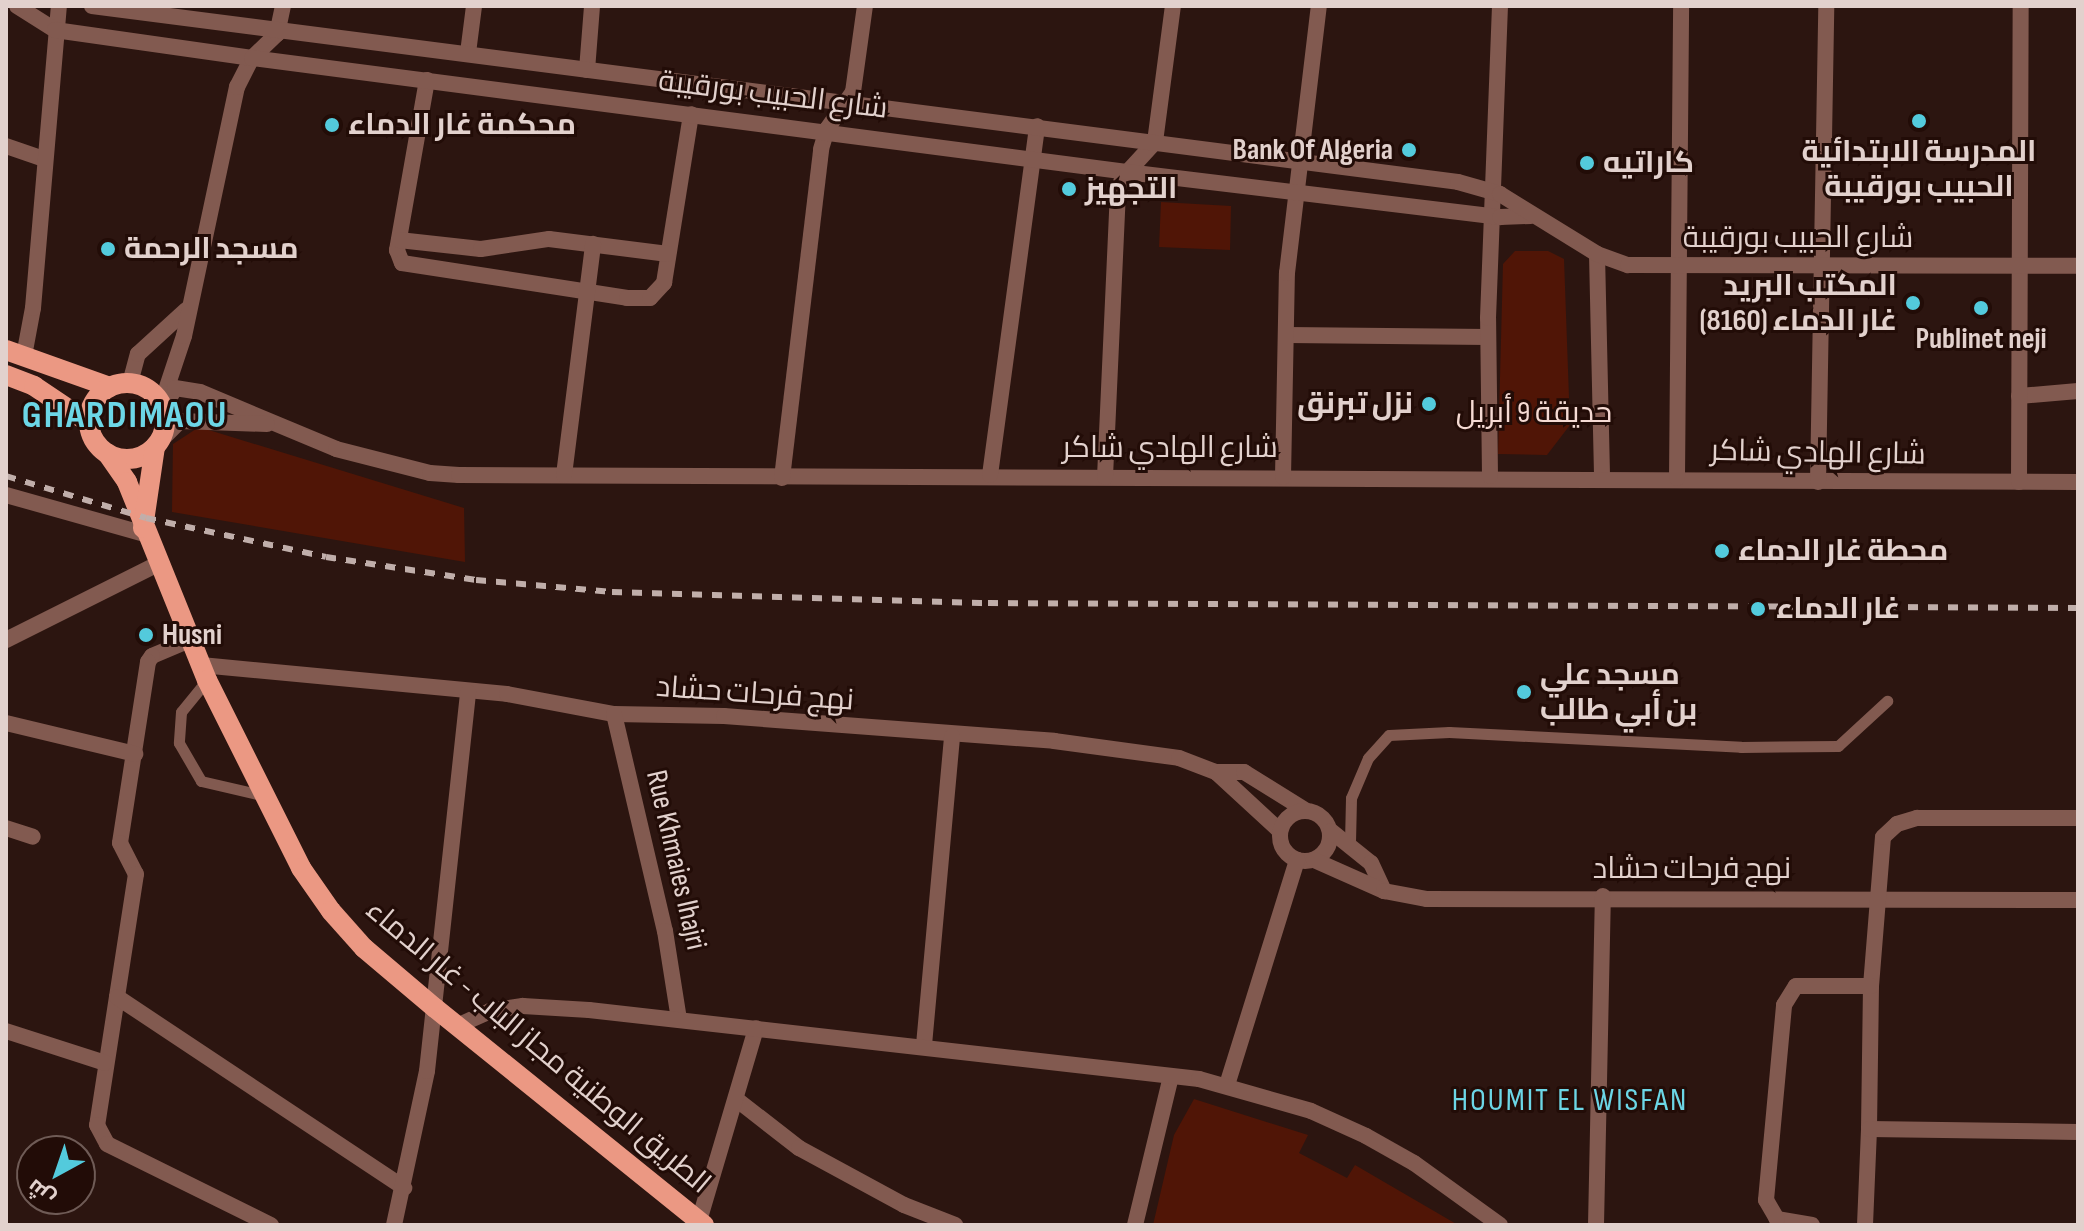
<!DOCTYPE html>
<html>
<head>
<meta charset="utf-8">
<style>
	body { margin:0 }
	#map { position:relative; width:2084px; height:1231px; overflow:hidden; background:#2c1510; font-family:"Sofia Sans Condensed",Cairo,sans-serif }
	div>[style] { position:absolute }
	.green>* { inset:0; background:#501506 }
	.service>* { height:11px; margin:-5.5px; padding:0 5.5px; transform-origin:5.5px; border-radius:5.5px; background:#825a50 }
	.minor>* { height:16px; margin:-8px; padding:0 8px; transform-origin:8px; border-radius:8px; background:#825a50 }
	.minor>.ring { margin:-8px; padding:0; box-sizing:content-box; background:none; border:16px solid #825a50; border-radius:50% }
	.tertiary>* { height:16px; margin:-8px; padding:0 8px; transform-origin:8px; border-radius:8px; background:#825a50 }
	.primary>* { height:20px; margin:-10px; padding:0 10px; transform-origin:10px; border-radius:10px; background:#eb9883 }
	.primary>.ring { margin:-10px; padding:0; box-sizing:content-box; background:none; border:20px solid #eb9883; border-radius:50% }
	.rail>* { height:6px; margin-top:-3px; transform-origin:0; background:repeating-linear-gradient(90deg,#c0aeaa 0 10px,transparent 0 20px) }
	.dots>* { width:22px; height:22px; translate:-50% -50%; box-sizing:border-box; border:4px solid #220c07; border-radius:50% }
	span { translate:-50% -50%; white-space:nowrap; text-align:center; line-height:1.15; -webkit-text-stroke:6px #220c07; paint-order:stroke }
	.street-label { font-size:30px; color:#e2d1cd }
	.poi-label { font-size:30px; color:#e2d1cd; font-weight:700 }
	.left { translate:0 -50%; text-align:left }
	.right { translate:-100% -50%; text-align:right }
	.park-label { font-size:30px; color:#f5dad3 }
	.neighbourhood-label { font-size:32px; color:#6cd6e6; letter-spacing:2px }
	.district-label { font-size:38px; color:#6cd6e6; font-weight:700; letter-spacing:2px }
	.frame { position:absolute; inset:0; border:8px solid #e2d1cd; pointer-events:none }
	.north { position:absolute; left:16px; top:1135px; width:80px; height:80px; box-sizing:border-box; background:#220c07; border:2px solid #6f5b56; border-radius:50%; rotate:220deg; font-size:22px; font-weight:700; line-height:32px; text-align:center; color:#e2d1cd }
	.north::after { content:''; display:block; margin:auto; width:28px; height:36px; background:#53cadc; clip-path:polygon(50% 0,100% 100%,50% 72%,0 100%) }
</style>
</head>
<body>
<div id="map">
	<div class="green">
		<div style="clip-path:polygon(1161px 202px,1231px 206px,1230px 250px,1159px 247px)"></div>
		<div style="clip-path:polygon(1515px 251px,1548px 251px,1564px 259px,1570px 425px,1547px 455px,1498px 454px,1503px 264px)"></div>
		<div style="clip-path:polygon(199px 427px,464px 508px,465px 562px,172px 512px,173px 444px)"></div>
		<div style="clip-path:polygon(1194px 1099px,1308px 1135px,1299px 1153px,1347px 1178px,1355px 1165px,1458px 1225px,1153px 1225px,1174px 1135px)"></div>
	</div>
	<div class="service">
		<div style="left:207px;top:680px;width:41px;rotate:129.1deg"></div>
		<div style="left:181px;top:712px;width:31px;rotate:94deg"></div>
		<div style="left:179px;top:743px;width:44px;rotate:59.9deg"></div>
		<div style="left:201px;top:781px;width:67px;rotate:13deg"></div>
		<div style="left:1350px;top:842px;width:44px;rotate:-88.7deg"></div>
		<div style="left:1351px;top:798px;width:43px;rotate:-67deg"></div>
		<div style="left:1368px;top:758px;width:31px;rotate:-48deg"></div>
		<div style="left:1389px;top:735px;width:60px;rotate:-2.9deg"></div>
		<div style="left:1449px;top:732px;width:292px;rotate:2.9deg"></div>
		<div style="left:1741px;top:747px;width:97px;rotate:-0.6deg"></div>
		<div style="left:1838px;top:746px;width:67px;rotate:-42.6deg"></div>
	</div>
	<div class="minor">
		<div style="left:468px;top:53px;width:47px;rotate:-82.7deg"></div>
		<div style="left:587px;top:70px;width:64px;rotate:-85.5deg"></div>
		<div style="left:427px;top:80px;width:173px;rotate:100deg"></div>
		<div style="left:397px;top:250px;width:14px;rotate:69deg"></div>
		<div style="left:402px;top:263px;width:228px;rotate:8.8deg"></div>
		<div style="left:627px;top:298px;width:23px"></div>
		<div style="left:650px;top:298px;width:21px;rotate:-47deg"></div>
		<div style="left:664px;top:283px;width:171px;rotate:-80.9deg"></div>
		<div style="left:6px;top:146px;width:40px;rotate:18.9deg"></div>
		<div style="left:399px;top:240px;width:82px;rotate:6.3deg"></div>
		<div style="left:481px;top:249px;width:69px;rotate:-8.4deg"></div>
		<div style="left:549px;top:239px;width:120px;rotate:7.2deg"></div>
		<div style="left:1597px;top:254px;width:223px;rotate:88.7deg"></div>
		<div style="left:1287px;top:335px;width:201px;rotate:0.6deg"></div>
		<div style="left:24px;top:356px;width:49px;rotate:-79.4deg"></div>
		<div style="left:33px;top:308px;width:303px;rotate:-85.1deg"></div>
		<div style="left:130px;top:383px;width:30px;rotate:-75deg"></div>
		<div style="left:138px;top:354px;width:65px;rotate:-42.5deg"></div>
		<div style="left:2019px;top:396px;width:59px;rotate:-4.8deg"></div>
		<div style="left:163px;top:399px;width:66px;rotate:-71.6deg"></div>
		<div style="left:184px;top:336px;width:255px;rotate:-78deg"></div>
		<div style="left:237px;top:87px;width:33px;rotate:-63deg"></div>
		<div style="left:252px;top:58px;width:35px;rotate:-44deg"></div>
		<div style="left:277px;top:34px;width:29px;rotate:-78deg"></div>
		<div style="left:163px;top:409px;width:24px;rotate:-60deg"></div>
		<div style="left:175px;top:388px;width:25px;rotate:9deg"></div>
		<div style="left:200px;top:392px;width:147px;rotate:22.7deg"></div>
		<div style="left:336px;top:449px;width:97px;rotate:14.3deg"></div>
		<div style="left:430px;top:473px;width:29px;rotate:4deg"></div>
		<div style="left:459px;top:475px;width:1619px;rotate:0.25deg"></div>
		<div style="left:159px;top:442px;width:30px;rotate:-45deg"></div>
		<div style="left:180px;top:421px;width:87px;rotate:2deg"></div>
		<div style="left:564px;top:475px;width:233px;rotate:-82.8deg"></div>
		<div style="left:990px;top:475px;width:352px;rotate:-82.3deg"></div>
		<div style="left:1490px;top:476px;width:158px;rotate:-90.7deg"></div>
		<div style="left:1488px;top:318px;width:312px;rotate:-87.8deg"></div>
		<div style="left:1105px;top:477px;width:287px;rotate:-87.4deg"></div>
		<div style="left:1118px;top:190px;width:14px;rotate:-69deg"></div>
		<div style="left:1123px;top:177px;width:47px;rotate:-47.6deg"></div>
		<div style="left:1155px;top:142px;width:137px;rotate:-82.5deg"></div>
		<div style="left:1283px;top:477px;width:204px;rotate:-88.9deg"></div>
		<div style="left:1287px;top:273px;width:269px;rotate:-83.2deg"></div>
		<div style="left:782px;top:478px;width:331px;rotate:-83.2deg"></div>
		<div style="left:821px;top:149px;width:21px;rotate:-73deg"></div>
		<div style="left:827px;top:129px;width:45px;rotate:-54.9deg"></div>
		<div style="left:853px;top:92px;width:87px;rotate:-82.1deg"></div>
		<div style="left:1677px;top:478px;width:472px;rotate:-89.5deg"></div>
		<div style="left:1818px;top:482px;width:476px;rotate:-89deg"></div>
		<div style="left:2019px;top:482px;width:476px;rotate:-89.8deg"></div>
		<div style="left:6px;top:495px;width:144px;rotate:15.7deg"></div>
		<div style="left:6px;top:640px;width:168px;rotate:-26.6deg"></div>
		<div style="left:190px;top:640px;width:41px;rotate:157.2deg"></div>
		<div style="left:152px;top:656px;width:7px;rotate:124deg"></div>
		<div style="left:148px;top:662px;width:183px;rotate:98.8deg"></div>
		<div style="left:120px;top:843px;width:35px;rotate:63deg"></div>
		<div style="left:136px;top:874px;width:254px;rotate:98.8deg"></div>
		<div style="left:97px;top:1125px;width:21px;rotate:62deg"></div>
		<div style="left:107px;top:1144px;width:183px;rotate:26.3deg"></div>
		<div style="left:201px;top:665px;width:307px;rotate:5.4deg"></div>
		<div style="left:507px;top:694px;width:109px;rotate:10.6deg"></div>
		<div style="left:614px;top:714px;width:110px;rotate:1deg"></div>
		<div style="left:724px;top:716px;width:331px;rotate:4.3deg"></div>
		<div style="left:1054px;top:741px;width:126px;rotate:7.7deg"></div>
		<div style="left:1179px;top:758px;width:40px;rotate:21deg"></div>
		<div style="left:1216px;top:772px;width:87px;rotate:42.7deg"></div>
		<div style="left:614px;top:714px;width:223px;rotate:76.8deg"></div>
		<div style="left:665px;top:931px;width:89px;rotate:81deg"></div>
		<div style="left:6px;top:723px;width:133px;rotate:13.5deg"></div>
		<div style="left:1216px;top:772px;width:28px"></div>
		<div style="left:1244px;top:772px;width:72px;rotate:31.9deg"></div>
		<div class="ring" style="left:1280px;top:811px;width:34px;height:34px"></div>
		<div style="left:6px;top:828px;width:28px;rotate:18deg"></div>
		<div style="left:1331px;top:831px;width:51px;rotate:38.7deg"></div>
		<div style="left:1371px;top:863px;width:31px;rotate:65deg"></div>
		<div style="left:1314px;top:860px;width:77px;rotate:23.9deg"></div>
		<div style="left:1384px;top:891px;width:44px;rotate:10.5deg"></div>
		<div style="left:1427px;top:899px;width:651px;rotate:0.09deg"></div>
		<div style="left:117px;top:997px;width:345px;rotate:33.6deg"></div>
		<div style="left:6px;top:1031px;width:104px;rotate:17.9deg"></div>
		<div style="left:924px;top:1045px;width:310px;rotate:-84.8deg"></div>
		<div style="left:1227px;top:1085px;width:236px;rotate:-72.7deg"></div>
		<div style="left:736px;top:1099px;width:80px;rotate:37.9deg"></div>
		<div style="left:799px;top:1148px;width:119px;rotate:28.5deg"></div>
		<div style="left:904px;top:1205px;width:55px;rotate:21.4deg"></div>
		<div style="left:1869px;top:1129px;width:143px;rotate:-89.2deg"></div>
		<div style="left:1871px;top:986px;width:149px;rotate:-85.4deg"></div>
		<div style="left:1883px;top:837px;width:19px;rotate:-43deg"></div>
		<div style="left:1897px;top:824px;width:21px;rotate:-17deg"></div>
		<div style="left:1917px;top:818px;width:161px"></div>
		<div style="left:699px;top:1221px;width:201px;rotate:-73.5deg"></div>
		<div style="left:394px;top:1225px;width:157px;rotate:-77.9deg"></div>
		<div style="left:427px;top:1071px;width:381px;rotate:-83.8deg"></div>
		<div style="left:1135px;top:1225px;width:153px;rotate:-76.4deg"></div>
		<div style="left:1596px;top:1225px;width:329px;rotate:-88.8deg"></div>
		<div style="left:1812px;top:1225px;width:36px;rotate:-170deg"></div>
		<div style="left:1777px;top:1219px;width:22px;rotate:-120deg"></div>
		<div style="left:1766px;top:1200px;width:196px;rotate:-84.7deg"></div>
		<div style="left:1784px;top:1005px;width:22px;rotate:-58deg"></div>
		<div style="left:1796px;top:986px;width:75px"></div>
	</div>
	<div class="tertiary">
		<div style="left:17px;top:6px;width:45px;rotate:32.3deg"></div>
		<div style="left:55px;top:30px;width:199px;rotate:8.1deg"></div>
		<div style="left:252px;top:58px;width:882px;rotate:7.42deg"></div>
		<div style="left:1127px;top:172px;width:376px;rotate:6.9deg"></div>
		<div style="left:1500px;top:217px;width:31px;rotate:-2deg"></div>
		<div style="left:92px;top:6px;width:1377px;rotate:7.34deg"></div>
		<div style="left:1458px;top:182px;width:44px;rotate:15.9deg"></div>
		<div style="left:1500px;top:194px;width:114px;rotate:31.7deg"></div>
		<div style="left:1597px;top:254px;width:33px;rotate:20deg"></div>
		<div style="left:1628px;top:265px;width:450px;rotate:0.1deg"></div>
		<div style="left:459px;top:1025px;width:34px;rotate:-24deg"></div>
		<div style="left:490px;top:1011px;width:33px;rotate:-9deg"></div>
		<div style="left:523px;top:1006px;width:66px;rotate:3.5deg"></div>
		<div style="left:589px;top:1010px;width:614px;rotate:6.45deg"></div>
		<div style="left:1199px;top:1079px;width:116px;rotate:15.9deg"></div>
		<div style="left:1311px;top:1111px;width:60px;rotate:24.4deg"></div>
		<div style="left:1366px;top:1136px;width:55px;rotate:29.4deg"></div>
		<div style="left:1414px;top:1163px;width:106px;rotate:35.8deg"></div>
		<div style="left:1865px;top:1225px;width:96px;rotate:-87.6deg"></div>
		<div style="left:1869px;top:1129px;width:209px;rotate:0.8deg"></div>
	</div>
	<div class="primary">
		<div style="left:6px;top:350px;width:110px;rotate:19.6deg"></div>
		<div style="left:6px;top:375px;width:30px;rotate:21deg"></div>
		<div style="left:34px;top:386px;width:66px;rotate:33.9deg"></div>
		<div class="ring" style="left:89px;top:383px;width:56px;height:56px"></div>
		<div style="left:107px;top:453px;width:35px;rotate:55deg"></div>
		<div style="left:127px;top:482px;width:214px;rotate:68deg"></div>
		<div style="left:207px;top:680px;width:210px;rotate:63.4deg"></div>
		<div style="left:301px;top:868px;width:52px;rotate:55.1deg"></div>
		<div style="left:331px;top:911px;width:50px;rotate:48.3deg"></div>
		<div style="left:364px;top:948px;width:93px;rotate:40.2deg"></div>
		<div style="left:435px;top:1008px;width:346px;rotate:38.9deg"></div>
		<div style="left:143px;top:528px;width:82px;rotate:-81.6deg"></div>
	</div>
	<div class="rail">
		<div style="left:6px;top:476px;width:146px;rotate:16.7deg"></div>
		<div style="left:146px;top:518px;width:184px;rotate:12.2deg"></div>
		<div style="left:326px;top:557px;width:152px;rotate:8.7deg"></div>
		<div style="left:476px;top:580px;width:137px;rotate:5deg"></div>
		<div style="left:612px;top:592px;width:376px;rotate:1.7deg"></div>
		<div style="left:988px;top:603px;width:1090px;rotate:0.26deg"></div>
	</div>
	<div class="dots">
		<div style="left:1919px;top:121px;background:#53cadc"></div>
		<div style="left:332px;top:125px;background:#53cadc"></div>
		<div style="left:1409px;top:150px;background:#53cadc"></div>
		<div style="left:1587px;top:163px;background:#53cadc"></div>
		<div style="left:1069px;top:189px;background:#53cadc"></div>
		<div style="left:108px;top:249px;background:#53cadc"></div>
		<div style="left:1913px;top:303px;background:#53cadc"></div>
		<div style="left:1981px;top:308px;background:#53cadc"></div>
		<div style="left:1429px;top:404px;background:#53cadc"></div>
		<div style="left:1722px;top:551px;background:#53cadc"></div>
		<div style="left:1758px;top:609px;background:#53cadc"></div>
		<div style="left:146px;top:635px;background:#53cadc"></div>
		<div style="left:1524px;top:692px;background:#53cadc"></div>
	</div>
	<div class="street-label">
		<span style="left:773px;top:95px;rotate:7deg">شارع الحبيب بورقيبة</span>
		<span style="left:1798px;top:238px">شارع الحبيب بورقيبة</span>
		<span style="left:1170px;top:448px">شارع الهادي شاكر</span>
		<span style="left:1818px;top:453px;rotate:1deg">شارع الهادي شاكر</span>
		<span style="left:755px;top:694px;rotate:4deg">نهج فرحات حشاد</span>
		<span style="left:676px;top:860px;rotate:77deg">Rue Khmaies lhajri</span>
		<span style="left:1692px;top:869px">نهج فرحات حشاد</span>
		<span style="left:538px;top:1047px;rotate:40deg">الطريق الوطنية مجاز الباب - غار الدماء</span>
	</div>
	<div class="poi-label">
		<span class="left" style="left:348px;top:125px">محكمة غار الدماء</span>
		<span class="right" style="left:1393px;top:150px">Bank Of Algeria</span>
		<span style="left:1919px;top:169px">المدرسة الابتدائية<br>الحبيب بورقيبة</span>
		<span class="left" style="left:1603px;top:163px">كاراتيه</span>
		<span class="left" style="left:1085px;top:189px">التجهيز</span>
		<span class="left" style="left:124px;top:249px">مسجد الرحمة</span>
		<span class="right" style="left:1897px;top:303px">المكتب البريد<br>غار الدماء (8160)</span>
		<span style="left:1981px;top:339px">Publinet neji</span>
		<span class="right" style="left:1413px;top:404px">نزل تبرنق</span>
		<span class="left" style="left:1738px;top:551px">محطة غار الدماء</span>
		<span class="left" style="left:1776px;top:609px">غار الدماء</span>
		<span class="left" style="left:162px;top:635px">Husni</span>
		<span class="left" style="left:1540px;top:692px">مسجد علي<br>بن أبي طالب</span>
	</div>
	<div class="park-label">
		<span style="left:1534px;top:413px">حديقة 9 أبريل</span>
	</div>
	<div class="neighbourhood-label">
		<span style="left:1570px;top:1101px">HOUMIT EL WISFAN</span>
	</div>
	<div class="district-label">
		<span style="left:125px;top:416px">GHARDIMAOU</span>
	</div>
	<div class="frame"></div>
	<div class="north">ش</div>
</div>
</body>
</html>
